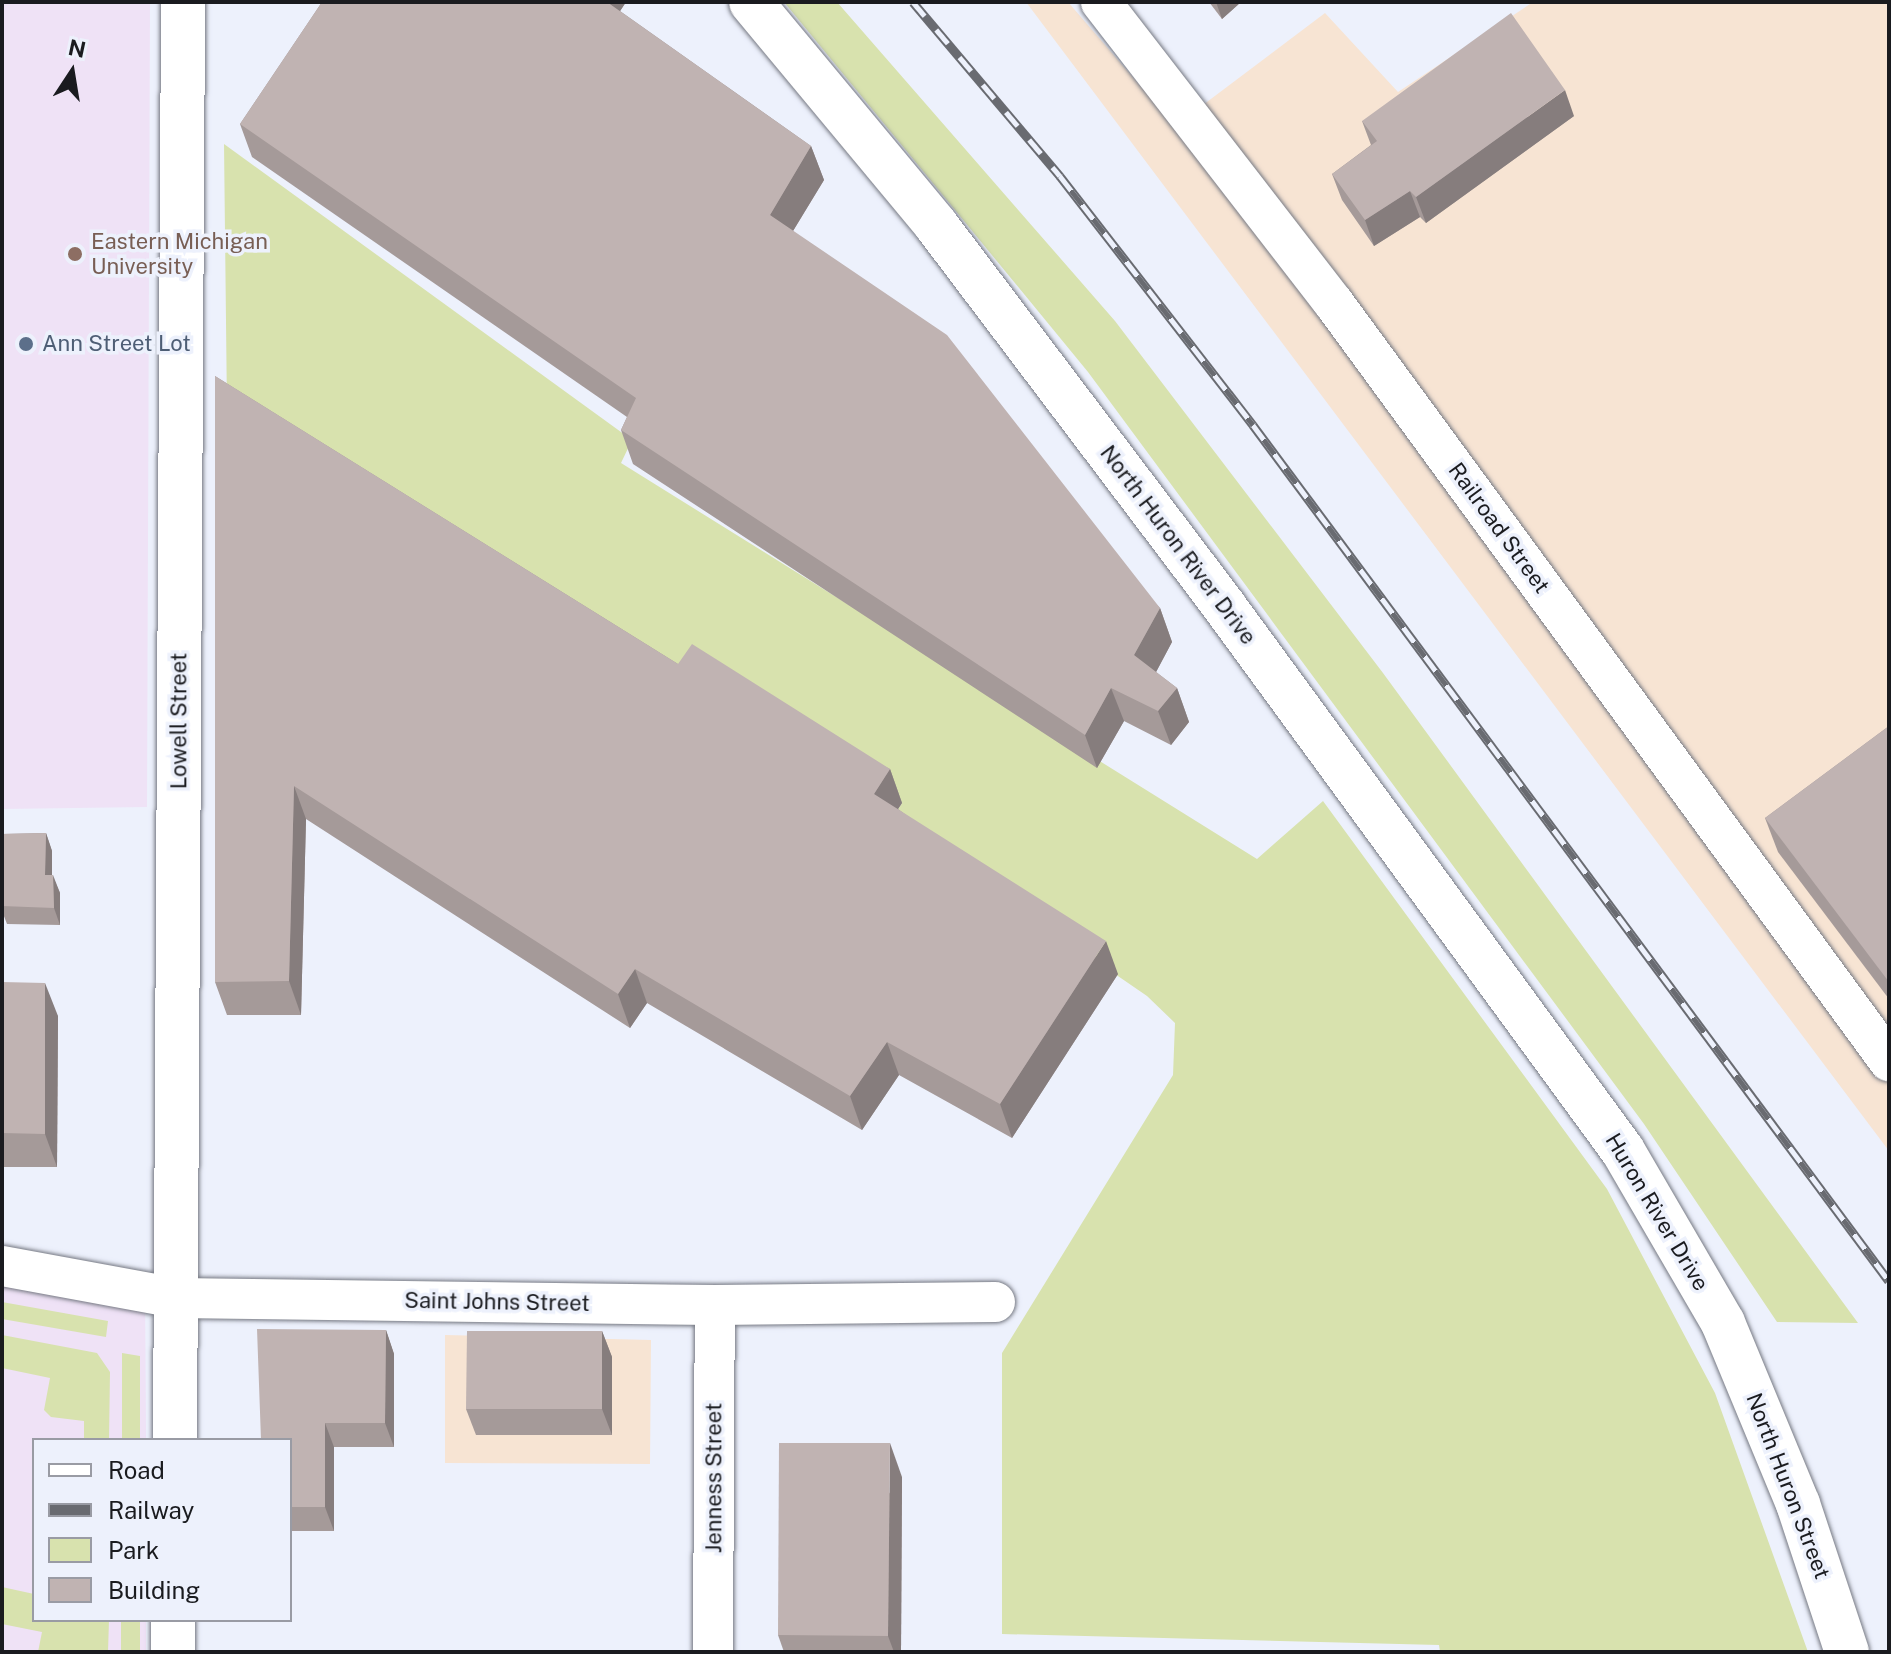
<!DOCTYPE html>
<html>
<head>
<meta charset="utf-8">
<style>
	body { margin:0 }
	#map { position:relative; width:1891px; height:1654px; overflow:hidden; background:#edf1fc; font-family:"Public Sans",sans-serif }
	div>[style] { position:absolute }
	.commercial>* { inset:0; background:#f7e4d3 }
	.education>* { inset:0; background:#efe2f6 }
	.green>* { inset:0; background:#d8e2ae }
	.roads { filter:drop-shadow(0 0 2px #767983) drop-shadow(0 0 2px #767983) }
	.street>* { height:40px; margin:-20px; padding:0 20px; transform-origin:20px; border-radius:20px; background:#fff }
	.secondary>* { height:44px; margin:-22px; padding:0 22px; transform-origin:22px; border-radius:22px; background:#fff }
	.rail>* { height:9px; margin-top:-4.5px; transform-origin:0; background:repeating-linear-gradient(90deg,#edf1fc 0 18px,#696b71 0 36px); box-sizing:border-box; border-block:2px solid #696b71 }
	.wall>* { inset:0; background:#a59a99 }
	.shaded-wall>* { inset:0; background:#867d7d }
	.building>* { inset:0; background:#c0b3b2 }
	.dots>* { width:22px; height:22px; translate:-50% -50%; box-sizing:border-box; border:4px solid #edf1fc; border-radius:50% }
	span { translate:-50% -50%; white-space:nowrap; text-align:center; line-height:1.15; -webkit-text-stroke:7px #edf1fc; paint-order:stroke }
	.education-label { font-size:22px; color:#785e54 }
	.left { translate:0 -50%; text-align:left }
	.service-label { font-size:22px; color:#4e5e75 }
	.street-label { font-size:22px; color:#1a1b1f }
	.frame { position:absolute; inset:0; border:4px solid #1a1b1f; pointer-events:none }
	.legend { position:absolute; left:32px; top:1438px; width:260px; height:184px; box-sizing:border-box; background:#edf1fc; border:2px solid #999ba4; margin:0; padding:10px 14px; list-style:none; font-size:24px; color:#1a1b1f }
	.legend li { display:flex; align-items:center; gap:16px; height:40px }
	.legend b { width:40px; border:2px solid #999ba4 }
	.north { position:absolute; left:32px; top:32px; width:80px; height:80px; -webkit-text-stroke:6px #edf1fc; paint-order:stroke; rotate:12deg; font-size:22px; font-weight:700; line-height:32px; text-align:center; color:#1a1b1f }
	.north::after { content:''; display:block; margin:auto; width:28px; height:36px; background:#1a1b1f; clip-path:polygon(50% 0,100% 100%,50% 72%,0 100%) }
</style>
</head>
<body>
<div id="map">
	<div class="commercial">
		<div style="clip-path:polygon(1026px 2px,1068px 2px,1175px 126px,1325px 13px,1398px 92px,1533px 2px,1889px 2px,1889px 1151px)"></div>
		<div style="clip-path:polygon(445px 1335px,651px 1340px,650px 1464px,445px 1463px)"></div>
	</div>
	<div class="education">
		<div style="clip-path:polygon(2px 2px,150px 2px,147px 807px,2px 809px)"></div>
		<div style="clip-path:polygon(2px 1252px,145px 1278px,146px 1440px,34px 1440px,34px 1620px,146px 1620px,146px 1652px,2px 1652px)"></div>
	</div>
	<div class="green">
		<div style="clip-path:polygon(784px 2px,837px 2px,1115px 321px,1383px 673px,1858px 1323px,1777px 1322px,1644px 1124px,1088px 372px)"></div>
		<div style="clip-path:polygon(224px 144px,632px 440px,621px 463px,1257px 859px,1323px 801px,1607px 1189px,1715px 1393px,1808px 1652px,1440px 1652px,1439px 1645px,1002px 1634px,1002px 1353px,1173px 1075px,1175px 1023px,1147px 996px,891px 820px,902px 803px,691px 697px,227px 410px)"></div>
		<div style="clip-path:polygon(2px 1302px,108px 1321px,106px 1337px,2px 1319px)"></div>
		<div style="clip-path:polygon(2px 1335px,97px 1353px,110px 1372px,109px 1440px,84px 1440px,84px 1421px,51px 1417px,44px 1410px,50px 1378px,2px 1368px)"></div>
		<div style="clip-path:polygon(122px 1353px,140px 1356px,140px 1440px,122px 1440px)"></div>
		<div style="clip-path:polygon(2px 1587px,34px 1594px,34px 1620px,109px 1620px,108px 1652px,38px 1652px,42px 1632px,2px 1624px)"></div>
		<div style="clip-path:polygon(121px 1620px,140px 1620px,140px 1652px,121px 1652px)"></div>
	</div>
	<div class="roads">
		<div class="street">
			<div style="left:1101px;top:2px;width:379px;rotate:52.3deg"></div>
			<div style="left:1333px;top:302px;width:941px;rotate:53.78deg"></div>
			<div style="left:2px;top:1266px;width:178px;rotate:10.4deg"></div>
			<div style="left:177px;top:1298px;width:538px;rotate:0.75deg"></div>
			<div style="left:715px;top:1305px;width:280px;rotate:-0.6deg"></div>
			<div style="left:713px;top:1652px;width:347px;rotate:-89.7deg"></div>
		</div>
		<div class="secondary">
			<div style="left:751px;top:2px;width:290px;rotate:50.3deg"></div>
			<div style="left:936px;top:225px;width:478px;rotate:52.9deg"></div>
			<div style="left:1224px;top:606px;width:675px;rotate:53.79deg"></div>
			<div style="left:1623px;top:1151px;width:199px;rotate:59.8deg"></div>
			<div style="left:1723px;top:1323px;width:196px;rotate:67.5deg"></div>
			<div style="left:1798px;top:1504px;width:156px;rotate:71.7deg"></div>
			<div style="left:175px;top:1440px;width:1438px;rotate:-89.68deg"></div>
			<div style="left:173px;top:1652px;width:32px;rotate:-90deg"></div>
		</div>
	</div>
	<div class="rail">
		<div style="left:913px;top:2px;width:228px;rotate:49.8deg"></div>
		<div style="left:1060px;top:176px;width:315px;rotate:52.2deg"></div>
		<div style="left:1253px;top:425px;width:1066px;rotate:53.39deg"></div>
	</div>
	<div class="wall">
		<div style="clip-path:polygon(322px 2px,626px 2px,620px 11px,811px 146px,824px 180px,793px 231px,1160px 608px,1172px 642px,1156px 672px,1177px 688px,1189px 722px,1171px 745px,1124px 721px,1097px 768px,633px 464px,621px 430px,627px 417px,252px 157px,240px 124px)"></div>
		<div style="clip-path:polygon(1209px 2px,1241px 2px,1222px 19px)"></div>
		<div style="clip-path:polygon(1574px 116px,1426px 223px,1420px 217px,1374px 246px,1342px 200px,1332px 174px,1371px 145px,1362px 121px)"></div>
		<div style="clip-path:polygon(215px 376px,678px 664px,890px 769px,902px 803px,898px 809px,1118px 974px,1012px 1138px,899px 1075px,862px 1130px,647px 1003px,630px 1028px,306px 819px,301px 1015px,227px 1015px,215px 982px)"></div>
		<div style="clip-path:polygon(1889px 726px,1889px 999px,1778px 852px,1765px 818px)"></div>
		<div style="clip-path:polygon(46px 833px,52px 851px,52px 875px,60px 893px,60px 925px,7px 924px,2px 911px,2px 834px)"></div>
		<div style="clip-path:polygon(2px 982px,58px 1016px,57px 1167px,2px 1167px)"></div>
		<div style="clip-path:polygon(386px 1330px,394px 1354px,394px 1447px,334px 1447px,334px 1531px,290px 1531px,290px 1440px)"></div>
		<div style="clip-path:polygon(602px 1331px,612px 1357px,612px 1435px,476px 1435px,466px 1409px)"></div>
		<div style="clip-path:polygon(902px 1477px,901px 1652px,784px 1652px,778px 1635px)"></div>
	</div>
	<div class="shaded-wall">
		<div style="clip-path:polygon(599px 2px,626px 2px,609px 28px)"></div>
		<div style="clip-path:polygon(1216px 2px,1241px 2px,1222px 19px)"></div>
		<div style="clip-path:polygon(1565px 90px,1574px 116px,1426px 223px,1416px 197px)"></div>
		<div style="clip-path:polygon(811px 146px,824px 180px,782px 249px,770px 215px)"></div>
		<div style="clip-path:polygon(1410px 191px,1420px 217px,1374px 246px,1365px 220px)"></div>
		<div style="clip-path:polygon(1160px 608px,1172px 642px,1147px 689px,1134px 655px)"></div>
		<div style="clip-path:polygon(1111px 688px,1124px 721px,1097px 768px,1085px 735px)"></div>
		<div style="clip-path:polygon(1177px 688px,1189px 722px,1171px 745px,1158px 711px)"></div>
		<div style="clip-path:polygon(890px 769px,902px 803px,886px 827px,874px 794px)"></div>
		<div style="clip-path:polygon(294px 786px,306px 819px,301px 1015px,289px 981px)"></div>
		<div style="clip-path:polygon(46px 833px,52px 851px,52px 893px,45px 875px)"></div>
		<div style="clip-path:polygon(53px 875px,60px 893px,60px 925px,54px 908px)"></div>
		<div style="clip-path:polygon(1106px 941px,1118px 974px,1012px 1138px,1000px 1104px)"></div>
		<div style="clip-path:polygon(635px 969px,647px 1003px,630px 1028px,618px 994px)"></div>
		<div style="clip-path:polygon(45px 983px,58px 1016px,57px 1167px,45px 1134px)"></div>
		<div style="clip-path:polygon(887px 1042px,899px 1075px,862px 1130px,850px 1096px)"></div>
		<div style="clip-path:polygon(386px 1330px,394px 1354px,394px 1447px,385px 1423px)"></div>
		<div style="clip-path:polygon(602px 1331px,612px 1357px,612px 1435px,602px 1409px)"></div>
		<div style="clip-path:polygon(325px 1423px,334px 1447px,334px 1531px,325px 1507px)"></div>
		<div style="clip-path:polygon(890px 1443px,902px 1477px,901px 1652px,894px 1652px,888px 1636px)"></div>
	</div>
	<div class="building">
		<div style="clip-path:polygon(322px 2px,607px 2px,811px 146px,770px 215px,947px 335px,1160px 608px,1134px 655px,1177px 688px,1158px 711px,1111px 688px,1085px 735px,621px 430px,636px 398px,240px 124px)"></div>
		<div style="clip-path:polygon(1511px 13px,1565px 90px,1416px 197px,1410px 191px,1365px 220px,1332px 174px,1377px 141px,1362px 121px)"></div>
		<div style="clip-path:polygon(215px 376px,678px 664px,692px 644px,890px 769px,874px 794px,1106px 941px,1000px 1104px,887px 1042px,850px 1096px,635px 969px,618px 994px,294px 786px,289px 981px,215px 982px)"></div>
		<div style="clip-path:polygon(1889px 726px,1889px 982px,1765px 818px)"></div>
		<div style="clip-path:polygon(46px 833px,45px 875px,53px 875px,54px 908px,2px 906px,2px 834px)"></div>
		<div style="clip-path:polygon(2px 982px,45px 983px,45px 1134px,2px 1133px)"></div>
		<div style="clip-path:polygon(257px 1329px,386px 1330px,385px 1423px,325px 1423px,325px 1507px,290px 1507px,290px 1440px,261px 1440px)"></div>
		<div style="clip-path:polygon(467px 1331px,602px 1331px,602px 1409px,466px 1409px)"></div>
		<div style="clip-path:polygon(779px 1443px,890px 1443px,888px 1636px,778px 1635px)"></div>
	</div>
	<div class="dots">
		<div style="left:75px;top:254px;background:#8d6e63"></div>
		<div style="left:26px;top:344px;background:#5c6f8a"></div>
	</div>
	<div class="education-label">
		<span class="left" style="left:91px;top:254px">Eastern Michigan<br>University</span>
	</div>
	<div class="service-label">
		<span class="left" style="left:42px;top:344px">Ann Street Lot</span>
	</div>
	<div class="street-label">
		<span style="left:1499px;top:528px;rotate:54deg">Railroad Street</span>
		<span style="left:1178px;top:545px;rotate:53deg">North Huron River Drive</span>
		<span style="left:179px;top:721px;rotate:-90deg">Lowell Street</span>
		<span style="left:1657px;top:1212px;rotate:59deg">Huron River Drive</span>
		<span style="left:497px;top:1302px;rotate:1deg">Saint Johns Street</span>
		<span style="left:714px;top:1478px;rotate:-90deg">Jenness Street</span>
		<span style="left:1788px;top:1486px;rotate:69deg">North Huron Street</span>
	</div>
	<div class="frame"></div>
	<ul class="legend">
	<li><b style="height:10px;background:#fff"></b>Road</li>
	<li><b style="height:10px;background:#696b71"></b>Railway</li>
	<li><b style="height:22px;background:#d8e2ae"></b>Park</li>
	<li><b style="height:22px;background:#c0b3b2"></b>Building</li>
	</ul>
	<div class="north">N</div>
</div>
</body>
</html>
